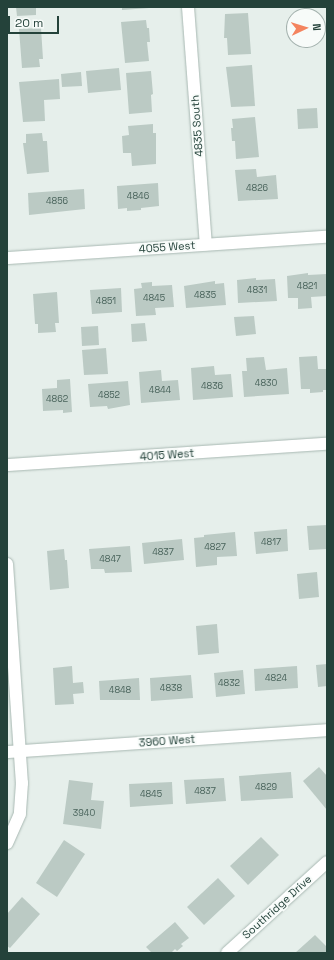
<!DOCTYPE html>
<html>
<head>
<meta charset="utf-8">
<style>
	body { margin:0 }
	#map { position:relative; width:334px; height:960px; overflow:hidden; background:#e6efeb; font-family:"Space Grotesk",sans-serif }
	div>[style] { position:absolute }
	.building>* { inset:0; background:#bbcac4 }
	.roads { filter:drop-shadow(0 0 1px #a8b8b2) drop-shadow(0 0 1px #a8b8b2) }
	.minor>* { height:12px; margin:-6px; padding:0 6px; transform-origin:6px; border-radius:6px; background:#fff }
	span { translate:-50% -50%; white-space:nowrap; text-align:center; line-height:1.15; -webkit-text-stroke:3.5px #f7fbf9; paint-order:stroke }
	.number-label { font-size:9px; color:#4a645c }
	.number-label span { -webkit-text-stroke-width:0 }
	.street-label { font-size:11px; color:#24423a }
	.frame { position:absolute; inset:0; border:8px solid #24423a; pointer-events:none }
	.north { position:absolute; left:286px; top:8px; width:40px; height:40px; box-sizing:border-box; background:#f7fbf9; border:1px solid #a3b1ad; border-radius:50%; rotate:86deg; font-size:11px; font-weight:700; line-height:16px; text-align:center; color:#24423a }
	.north::after { content:''; display:block; margin:auto; width:14px; height:18px; background:#f4845f; clip-path:polygon(50% 0,100% 100%,50% 72%,0 100%) }
	.scale { position:absolute; left:8px; top:16px; width:51px; height:18px; box-sizing:border-box; border:2px solid #24423a; border-top:0; padding-left:5px; font-size:12px; line-height:14px; white-space:nowrap; color:#24423a; -webkit-text-stroke:3px #f7fbf9; paint-order:stroke }
</style>
</head>
<body>
<div id="map">
	<div class="building">
		<div style="clip-path:polygon(16px 7px,36px 7px,36px 15px,17px 16px)"></div>
		<div style="clip-path:polygon(122px 7px,149px 7px,149px 8px,122px 10px)"></div>
		<div style="clip-path:polygon(248px 13px,251px 54px,228px 55px,227px 38px,224px 38px,225px 14px)"></div>
		<div style="clip-path:polygon(146px 20px,147px 28px,149px 28px,150px 42px,147px 42px,149px 61px,125px 63px,121px 22px)"></div>
		<div style="clip-path:polygon(41px 28px,43px 59px,39px 59px,40px 67px,22px 68px,19px 29px)"></div>
		<div style="clip-path:polygon(252px 65px,255px 106px,231px 107px,226px 67px)"></div>
		<div style="clip-path:polygon(119px 68px,121px 90px,88px 93px,86px 71px)"></div>
		<div style="clip-path:polygon(151px 71px,153px 94px,151px 95px,152px 112px,129px 114px,126px 73px)"></div>
		<div style="clip-path:polygon(81px 72px,82px 86px,62px 87px,61px 74px)"></div>
		<div style="clip-path:polygon(59px 79px,60px 99px,44px 100px,45px 121px,23px 122px,19px 82px)"></div>
		<div style="clip-path:polygon(317px 108px,318px 128px,298px 129px,297px 109px)"></div>
		<div style="clip-path:polygon(255px 117px,259px 157px,236px 159px,235px 141px,232px 141px,231px 128px,233px 128px,232px 119px)"></div>
		<div style="clip-path:polygon(153px 124px,153px 133px,156px 133px,156px 164px,132px 166px,131px 153px,123px 153px,122px 136px,129px 135px,128px 126px)"></div>
		<div style="clip-path:polygon(42px 133px,43px 141px,47px 141px,49px 172px,27px 174px,23px 143px,26px 143px,26px 134px)"></div>
		<div style="clip-path:polygon(256px 169px,257px 177px,276px 175px,278px 199px,238px 201px,235px 170px)"></div>
		<div style="clip-path:polygon(158px 183px,159px 206px,141px 208px,141px 210px,127px 211px,127px 208px,118px 209px,117px 186px)"></div>
		<div style="clip-path:polygon(84px 189px,85px 209px,29px 215px,28px 193px)"></div>
		<div style="clip-path:polygon(308px 273px,308px 275px,327px 274px,327px 296px,311px 297px,312px 308px,298px 309px,298px 298px,288px 298px,287px 276px)"></div>
		<div style="clip-path:polygon(256px 278px,256px 280px,275px 279px,277px 301px,238px 303px,237px 280px)"></div>
		<div style="clip-path:polygon(215px 281px,215px 284px,224px 283px,226px 305px,186px 308px,184px 286px)"></div>
		<div style="clip-path:polygon(152px 282px,152px 286px,172px 285px,174px 307px,155px 308px,156px 315px,136px 316px,134px 289px,142px 288px,141px 283px)"></div>
		<div style="clip-path:polygon(121px 288px,122px 312px,92px 314px,90px 290px)"></div>
		<div style="clip-path:polygon(57px 292px,59px 323px,55px 323px,56px 332px,38px 333px,38px 324px,35px 324px,33px 294px)"></div>
		<div style="clip-path:polygon(254px 316px,256px 334px,236px 336px,234px 317px)"></div>
		<div style="clip-path:polygon(145px 323px,147px 341px,132px 342px,131px 324px)"></div>
		<div style="clip-path:polygon(98px 326px,99px 345px,82px 346px,81px 327px)"></div>
		<div style="clip-path:polygon(106px 348px,108px 374px,84px 375px,82px 350px)"></div>
		<div style="clip-path:polygon(317px 356px,318px 369px,327px 369px,327px 390px,323px 390px,323px 392px,310px 393px,310px 389px,301px 389px,299px 357px)"></div>
		<div style="clip-path:polygon(264px 357px,266px 370px,287px 368px,289px 394px,244px 397px,242px 371px,247px 371px,246px 358px)"></div>
		<div style="clip-path:polygon(214px 366px,215px 375px,231px 374px,233px 397px,193px 400px,191px 368px)"></div>
		<div style="clip-path:polygon(161px 370px,162px 381px,178px 380px,180px 400px,141px 403px,139px 372px)"></div>
		<div style="clip-path:polygon(70px 379px,72px 412px,63px 413px,63px 410px,43px 411px,42px 389px,57px 388px,57px 380px)"></div>
		<div style="clip-path:polygon(128px 381px,130px 405px,108px 409px,107px 406px,90px 407px,88px 384px)"></div>
		<div style="clip-path:polygon(327px 525px,327px 549px,309px 550px,307px 526px)"></div>
		<div style="clip-path:polygon(287px 529px,288px 551px,256px 554px,254px 532px)"></div>
		<div style="clip-path:polygon(235px 532px,237px 556px,217px 557px,217px 565px,196px 567px,194px 538px,204px 537px,204px 535px)"></div>
		<div style="clip-path:polygon(182px 539px,184px 560px,144px 564px,142px 543px)"></div>
		<div style="clip-path:polygon(130px 546px,132px 572px,105px 573px,104px 569px,91px 569px,89px 549px)"></div>
		<div style="clip-path:polygon(64px 549px,65px 560px,67px 560px,69px 588px,50px 590px,47px 551px)"></div>
		<div style="clip-path:polygon(317px 572px,319px 597px,299px 599px,297px 574px)"></div>
		<div style="clip-path:polygon(217px 624px,219px 653px,198px 655px,196px 626px)"></div>
		<div style="clip-path:polygon(327px 664px,327px 686px,318px 687px,316px 665px)"></div>
		<div style="clip-path:polygon(72px 666px,73px 683px,83px 682px,84px 693px,73px 694px,74px 704px,55px 705px,53px 668px)"></div>
		<div style="clip-path:polygon(297px 666px,298px 688px,255px 691px,254px 669px)"></div>
		<div style="clip-path:polygon(243px 670px,245px 694px,216px 697px,214px 673px)"></div>
		<div style="clip-path:polygon(191px 675px,193px 698px,151px 701px,150px 678px)"></div>
		<div style="clip-path:polygon(139px 678px,140px 700px,100px 700px,99px 681px)"></div>
		<div style="clip-path:polygon(319px 767px,327px 776px,327px 810px,303px 781px)"></div>
		<div style="clip-path:polygon(291px 772px,293px 798px,241px 801px,239px 776px)"></div>
		<div style="clip-path:polygon(224px 778px,226px 801px,186px 804px,184px 780px)"></div>
		<div style="clip-path:polygon(69px 780px,93px 783px,91px 800px,104px 801px,101px 829px,63px 824px)"></div>
		<div style="clip-path:polygon(172px 782px,173px 804px,130px 807px,129px 784px)"></div>
		<div style="clip-path:polygon(261px 837px,279px 855px,248px 885px,230px 866px)"></div>
		<div style="clip-path:polygon(64px 840px,85px 854px,57px 897px,36px 883px)"></div>
		<div style="clip-path:polygon(218px 878px,235px 896px,204px 925px,187px 907px)"></div>
		<div style="clip-path:polygon(22px 897px,40px 914px,10px 948px,7px 946px,7px 914px)"></div>
		<div style="clip-path:polygon(175px 922px,189px 938px,181px 944px,183px 946px,177px 951px,175px 949px,171px 953px,152px 953px,146px 947px)"></div>
		<div style="clip-path:polygon(315px 935px,327px 947px,327px 953px,295px 953px)"></div>
	</div>
	<div class="roads">
		<div class="minor">
			<div style="left:188px;top:7px;width:238px;rotate:85.7deg"></div>
			<div style="left:7px;top:258px;width:321px;rotate:-3.8deg"></div>
			<div style="left:7px;top:465px;width:321px;rotate:-3.8deg"></div>
			<div style="left:7px;top:564px;width:220px;rotate:86.1deg"></div>
			<div style="left:22px;top:783px;width:31px;rotate:94deg"></div>
			<div style="left:20px;top:814px;width:32px;rotate:114deg"></div>
			<div style="left:7px;top:752px;width:321px;rotate:-3.9deg"></div>
			<div style="left:227px;top:953px;width:135px;rotate:-42.3deg"></div>
		</div>
	</div>
	<div class="number-label">
		<span style="left:257px;top:188px">4826</span>
		<span style="left:138px;top:196px">4846</span>
		<span style="left:57px;top:201px">4856</span>
		<span style="left:307px;top:286px">4821</span>
		<span style="left:257px;top:290px">4831</span>
		<span style="left:205px;top:295px">4835</span>
		<span style="left:154px;top:298px">4845</span>
		<span style="left:106px;top:301px">4851</span>
		<span style="left:266px;top:383px">4830</span>
		<span style="left:212px;top:386px">4836</span>
		<span style="left:160px;top:390px">4844</span>
		<span style="left:109px;top:395px">4852</span>
		<span style="left:57px;top:399px">4862</span>
		<span style="left:271px;top:542px">4817</span>
		<span style="left:215px;top:547px">4827</span>
		<span style="left:163px;top:552px">4837</span>
		<span style="left:110px;top:559px">4847</span>
		<span style="left:276px;top:678px">4824</span>
		<span style="left:229px;top:683px">4832</span>
		<span style="left:171px;top:688px">4838</span>
		<span style="left:120px;top:690px">4848</span>
		<span style="left:266px;top:787px">4829</span>
		<span style="left:205px;top:791px">4837</span>
		<span style="left:151px;top:794px">4845</span>
		<span style="left:84px;top:813px">3940</span>
	</div>
	<div class="street-label">
		<span style="left:197px;top:126px;rotate:-94deg">4835 South</span>
		<span style="left:167px;top:247px;rotate:-4deg">4055 West</span>
		<span style="left:167px;top:455px;rotate:-4deg">4015 West</span>
		<span style="left:167px;top:741px;rotate:-4deg">3960 West</span>
		<span style="left:277px;top:907px;rotate:-42deg">Southridge Drive</span>
	</div>
	<div class="frame"></div>
	<div class="north">N</div>
	<div class="scale">20 m</div>
</div>
</body>
</html>
